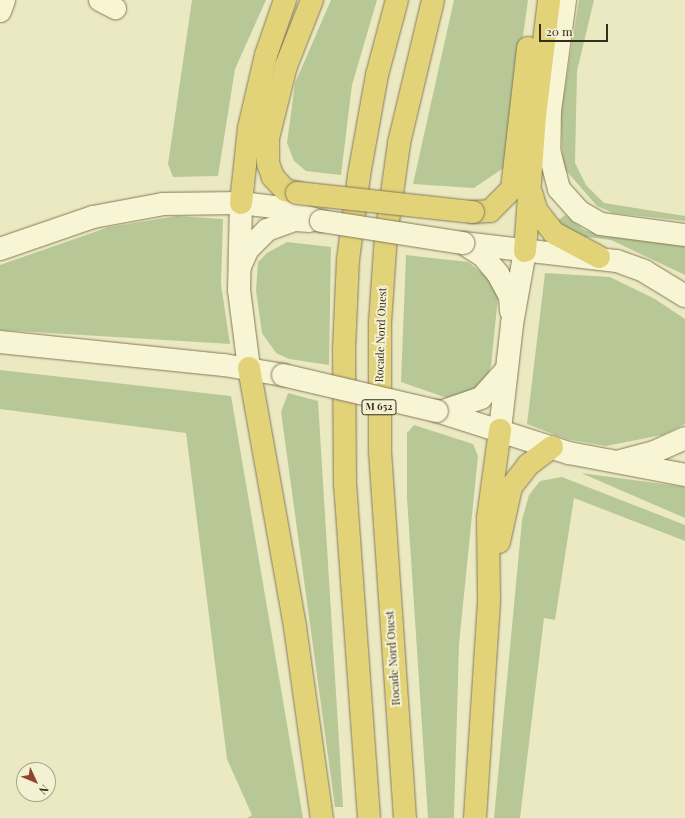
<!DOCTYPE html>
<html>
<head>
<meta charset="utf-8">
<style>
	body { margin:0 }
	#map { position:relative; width:685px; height:818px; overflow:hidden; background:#ebe9c2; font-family:"Playfair Display",serif }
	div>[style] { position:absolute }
	.green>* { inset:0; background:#b7c896 }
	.roads { filter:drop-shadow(0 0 1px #847a5a) drop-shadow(0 0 1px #847a5a) }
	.minor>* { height:21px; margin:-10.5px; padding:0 10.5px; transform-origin:10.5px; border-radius:10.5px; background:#f7f5d4 }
	.tertiary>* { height:22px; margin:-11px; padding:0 11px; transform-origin:11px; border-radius:11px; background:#f7f5d4 }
	.trunk>* { height:22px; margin:-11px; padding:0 11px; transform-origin:11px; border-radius:11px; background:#e2d278 }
	.bridges { filter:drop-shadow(0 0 1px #847a5a) drop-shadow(0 0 1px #847a5a) }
	.tertiary-bridge>* { height:22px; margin:-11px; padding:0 11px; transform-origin:11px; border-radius:11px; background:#f7f5d4 }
	.trunk-bridge>* { height:22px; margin:-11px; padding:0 11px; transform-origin:11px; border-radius:11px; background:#e2d278 }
	span { translate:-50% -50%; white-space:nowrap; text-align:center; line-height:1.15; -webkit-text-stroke:4px #f3f1d1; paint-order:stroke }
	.shield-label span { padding:1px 3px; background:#f3f1d1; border:1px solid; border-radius:3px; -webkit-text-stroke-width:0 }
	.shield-label { font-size:10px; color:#342e1e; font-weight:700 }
	.street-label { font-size:11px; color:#342e1e }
	.north { position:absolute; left:16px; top:762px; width:40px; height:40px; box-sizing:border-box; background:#f3f1d1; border:1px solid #a7a389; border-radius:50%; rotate:134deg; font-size:11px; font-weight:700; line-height:16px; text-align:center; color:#342e1e }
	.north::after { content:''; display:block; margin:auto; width:14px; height:18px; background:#8f442e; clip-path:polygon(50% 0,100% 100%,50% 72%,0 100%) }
	.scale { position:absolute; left:539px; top:24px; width:69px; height:18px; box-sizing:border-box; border:2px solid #342e1e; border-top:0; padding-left:5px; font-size:12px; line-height:14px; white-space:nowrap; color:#342e1e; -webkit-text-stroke:3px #f3f1d1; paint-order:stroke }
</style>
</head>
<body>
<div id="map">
	<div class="green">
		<div style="clip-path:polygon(192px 0,266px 0,235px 69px,218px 176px,173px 177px,168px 164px)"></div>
		<div style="clip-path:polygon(331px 0,377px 0,352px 85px,341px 175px,306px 171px,294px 161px,287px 143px,295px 83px)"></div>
		<div style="clip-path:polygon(454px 0,528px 0,505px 167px,474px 188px,413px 184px)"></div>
		<div style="clip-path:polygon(579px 0,594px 0,577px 71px,575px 163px,586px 185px,604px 203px,685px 216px,685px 221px,613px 213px,597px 206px,563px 167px,561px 114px)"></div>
		<div style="clip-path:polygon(565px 215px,584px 230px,603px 236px,685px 245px,685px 275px,611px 240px,578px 236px,556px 222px)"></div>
		<div style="clip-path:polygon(177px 216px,223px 219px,221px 284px,230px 344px,0 330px,0 265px,109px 227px)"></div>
		<div style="clip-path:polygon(287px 242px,331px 247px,329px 365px,289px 359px,276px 353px,262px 333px,256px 291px,258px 262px,267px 253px)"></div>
		<div style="clip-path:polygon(406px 255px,468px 262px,492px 281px,498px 297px,491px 366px,486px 381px,469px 394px,447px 398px,401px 382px)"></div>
		<div style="clip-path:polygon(545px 273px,610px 277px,655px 299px,685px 319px,685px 424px,662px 435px,606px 446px,566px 439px,527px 424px)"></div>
		<div style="clip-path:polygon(0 370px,231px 396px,303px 818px,247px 818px,252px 815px,227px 759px,186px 433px,0 409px)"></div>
		<div style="clip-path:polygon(288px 393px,318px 401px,343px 807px,335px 807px,281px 412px)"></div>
		<div style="clip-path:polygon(414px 425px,473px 444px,478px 456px,459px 644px,454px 818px,428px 818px,407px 498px,407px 433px)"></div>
		<div style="clip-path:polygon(581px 473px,685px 487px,685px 518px)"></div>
		<div style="clip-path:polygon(562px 477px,685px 525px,685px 541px,574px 498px,555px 620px,544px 618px,520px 818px,494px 818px,522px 520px,529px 495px,540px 481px)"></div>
	</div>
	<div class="roads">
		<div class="minor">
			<div style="left:99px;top:0;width:18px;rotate:27deg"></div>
			<div style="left:0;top:11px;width:12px;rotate:-70deg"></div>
		</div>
		<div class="tertiary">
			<div style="left:565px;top:0;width:112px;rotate:97.7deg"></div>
			<div style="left:550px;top:111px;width:39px;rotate:91deg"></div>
			<div style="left:549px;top:150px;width:40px;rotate:75.6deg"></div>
			<div style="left:559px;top:189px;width:31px;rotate:48deg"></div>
			<div style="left:580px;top:212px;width:24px;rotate:30deg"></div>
			<div style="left:601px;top:224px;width:85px;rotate:7.5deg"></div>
			<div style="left:241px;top:203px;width:87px;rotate:91.3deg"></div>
			<div style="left:239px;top:290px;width:79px;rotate:82.7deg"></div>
			<div style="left:463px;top:243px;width:155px;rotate:6.7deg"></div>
			<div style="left:617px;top:261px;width:29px;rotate:20deg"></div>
			<div style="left:644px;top:271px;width:48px;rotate:31.4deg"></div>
			<div style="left:466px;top:245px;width:20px;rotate:33deg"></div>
			<div style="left:483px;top:256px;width:23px;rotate:50deg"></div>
			<div style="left:498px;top:274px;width:26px;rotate:62deg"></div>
			<div style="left:510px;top:297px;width:14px;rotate:86deg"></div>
			<div style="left:0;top:249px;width:98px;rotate:-19deg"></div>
			<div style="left:93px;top:217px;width:71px;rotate:-10.5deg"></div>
			<div style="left:163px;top:204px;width:78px;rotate:-0.7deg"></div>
			<div style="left:241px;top:203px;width:33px;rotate:7deg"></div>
			<div style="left:274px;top:207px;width:49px;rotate:16.6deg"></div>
			<div style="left:240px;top:266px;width:19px;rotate:-65deg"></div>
			<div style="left:248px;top:249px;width:27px;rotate:-45deg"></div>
			<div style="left:267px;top:230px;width:30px;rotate:-20deg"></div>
			<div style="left:295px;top:220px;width:15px;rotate:4deg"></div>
			<div style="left:0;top:342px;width:225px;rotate:5.9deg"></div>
			<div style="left:224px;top:365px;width:60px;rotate:9.6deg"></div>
			<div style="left:437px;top:411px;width:139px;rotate:17.7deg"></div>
			<div style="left:569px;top:453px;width:118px;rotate:10.7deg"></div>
			<div style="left:441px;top:412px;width:42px;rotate:-19.3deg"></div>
			<div style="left:481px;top:398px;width:38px;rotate:-48deg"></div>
			<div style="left:500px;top:430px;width:107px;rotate:-83.5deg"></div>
			<div style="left:512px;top:324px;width:74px;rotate:-79.9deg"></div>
			<div style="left:621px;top:461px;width:34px;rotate:-15deg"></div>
			<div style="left:654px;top:452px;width:34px;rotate:-24deg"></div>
		</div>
		<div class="trunk">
			<div style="left:297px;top:193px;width:12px;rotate:-166deg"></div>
			<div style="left:285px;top:190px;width:18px;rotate:-133deg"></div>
			<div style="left:273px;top:177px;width:15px;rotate:-110deg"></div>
			<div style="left:268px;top:163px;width:25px;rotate:-90deg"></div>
			<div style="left:268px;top:138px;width:74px;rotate:-76deg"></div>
			<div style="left:286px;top:66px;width:71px;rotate:-68.5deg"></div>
			<div style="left:532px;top:195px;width:16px;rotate:75deg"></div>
			<div style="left:536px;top:210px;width:29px;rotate:52deg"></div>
			<div style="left:554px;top:233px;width:51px;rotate:28.1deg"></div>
			<div style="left:241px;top:203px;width:75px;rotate:-83.9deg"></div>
			<div style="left:249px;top:128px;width:75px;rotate:-76.9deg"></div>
			<div style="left:266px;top:55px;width:58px;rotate:-70.9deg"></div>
			<div style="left:473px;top:212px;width:17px;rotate:-3deg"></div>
			<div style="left:490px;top:211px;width:31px;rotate:-45deg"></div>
			<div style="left:512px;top:189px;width:142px;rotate:-83.5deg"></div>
			<div style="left:525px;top:251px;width:135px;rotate:-85.8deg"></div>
			<div style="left:535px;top:116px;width:117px;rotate:-83.1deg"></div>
			<div style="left:249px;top:368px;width:263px;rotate:79.9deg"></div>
			<div style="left:295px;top:627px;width:193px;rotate:82deg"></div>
			<div style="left:499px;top:542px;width:56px;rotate:-77.7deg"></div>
			<div style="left:511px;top:487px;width:28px;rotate:-52deg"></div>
			<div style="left:528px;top:465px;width:30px;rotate:-37deg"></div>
			<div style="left:369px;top:818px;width:334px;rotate:-94.1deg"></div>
			<div style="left:345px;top:485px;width:135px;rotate:-90.4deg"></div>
			<div style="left:344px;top:350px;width:90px;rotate:-87.5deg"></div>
			<div style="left:348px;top:260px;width:86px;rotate:-82.6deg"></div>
			<div style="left:359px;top:175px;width:102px;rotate:-79.8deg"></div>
			<div style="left:377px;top:75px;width:78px;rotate:-75.1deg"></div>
			<div style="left:405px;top:818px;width:369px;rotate:-93.9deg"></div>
			<div style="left:380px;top:450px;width:127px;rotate:-90deg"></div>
			<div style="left:380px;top:323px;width:87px;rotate:-86.1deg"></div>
			<div style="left:386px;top:236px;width:94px;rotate:-82deg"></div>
			<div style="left:399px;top:143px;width:147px;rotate:-76.6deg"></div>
			<div style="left:475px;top:818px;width:218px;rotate:-86.3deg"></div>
			<div style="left:489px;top:600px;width:82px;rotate:-90.7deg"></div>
			<div style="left:488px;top:518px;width:89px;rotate:-82.2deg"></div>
		</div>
	</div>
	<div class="bridges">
		<div class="tertiary-bridge">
			<div style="left:321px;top:221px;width:144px;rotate:8.8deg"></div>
			<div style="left:283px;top:375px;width:158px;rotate:13.2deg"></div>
		</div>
		<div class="trunk-bridge">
			<div style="left:297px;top:193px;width:177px;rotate:6.2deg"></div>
		</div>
	</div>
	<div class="shield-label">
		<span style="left:379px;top:407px">M 652</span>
	</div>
	<div class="street-label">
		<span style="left:381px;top:335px;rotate:-88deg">Rocade Nord Ouest</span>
		<span style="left:393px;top:658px;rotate:-94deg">Rocade Nord Ouest</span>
	</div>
	<div class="north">N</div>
	<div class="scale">20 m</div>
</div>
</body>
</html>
